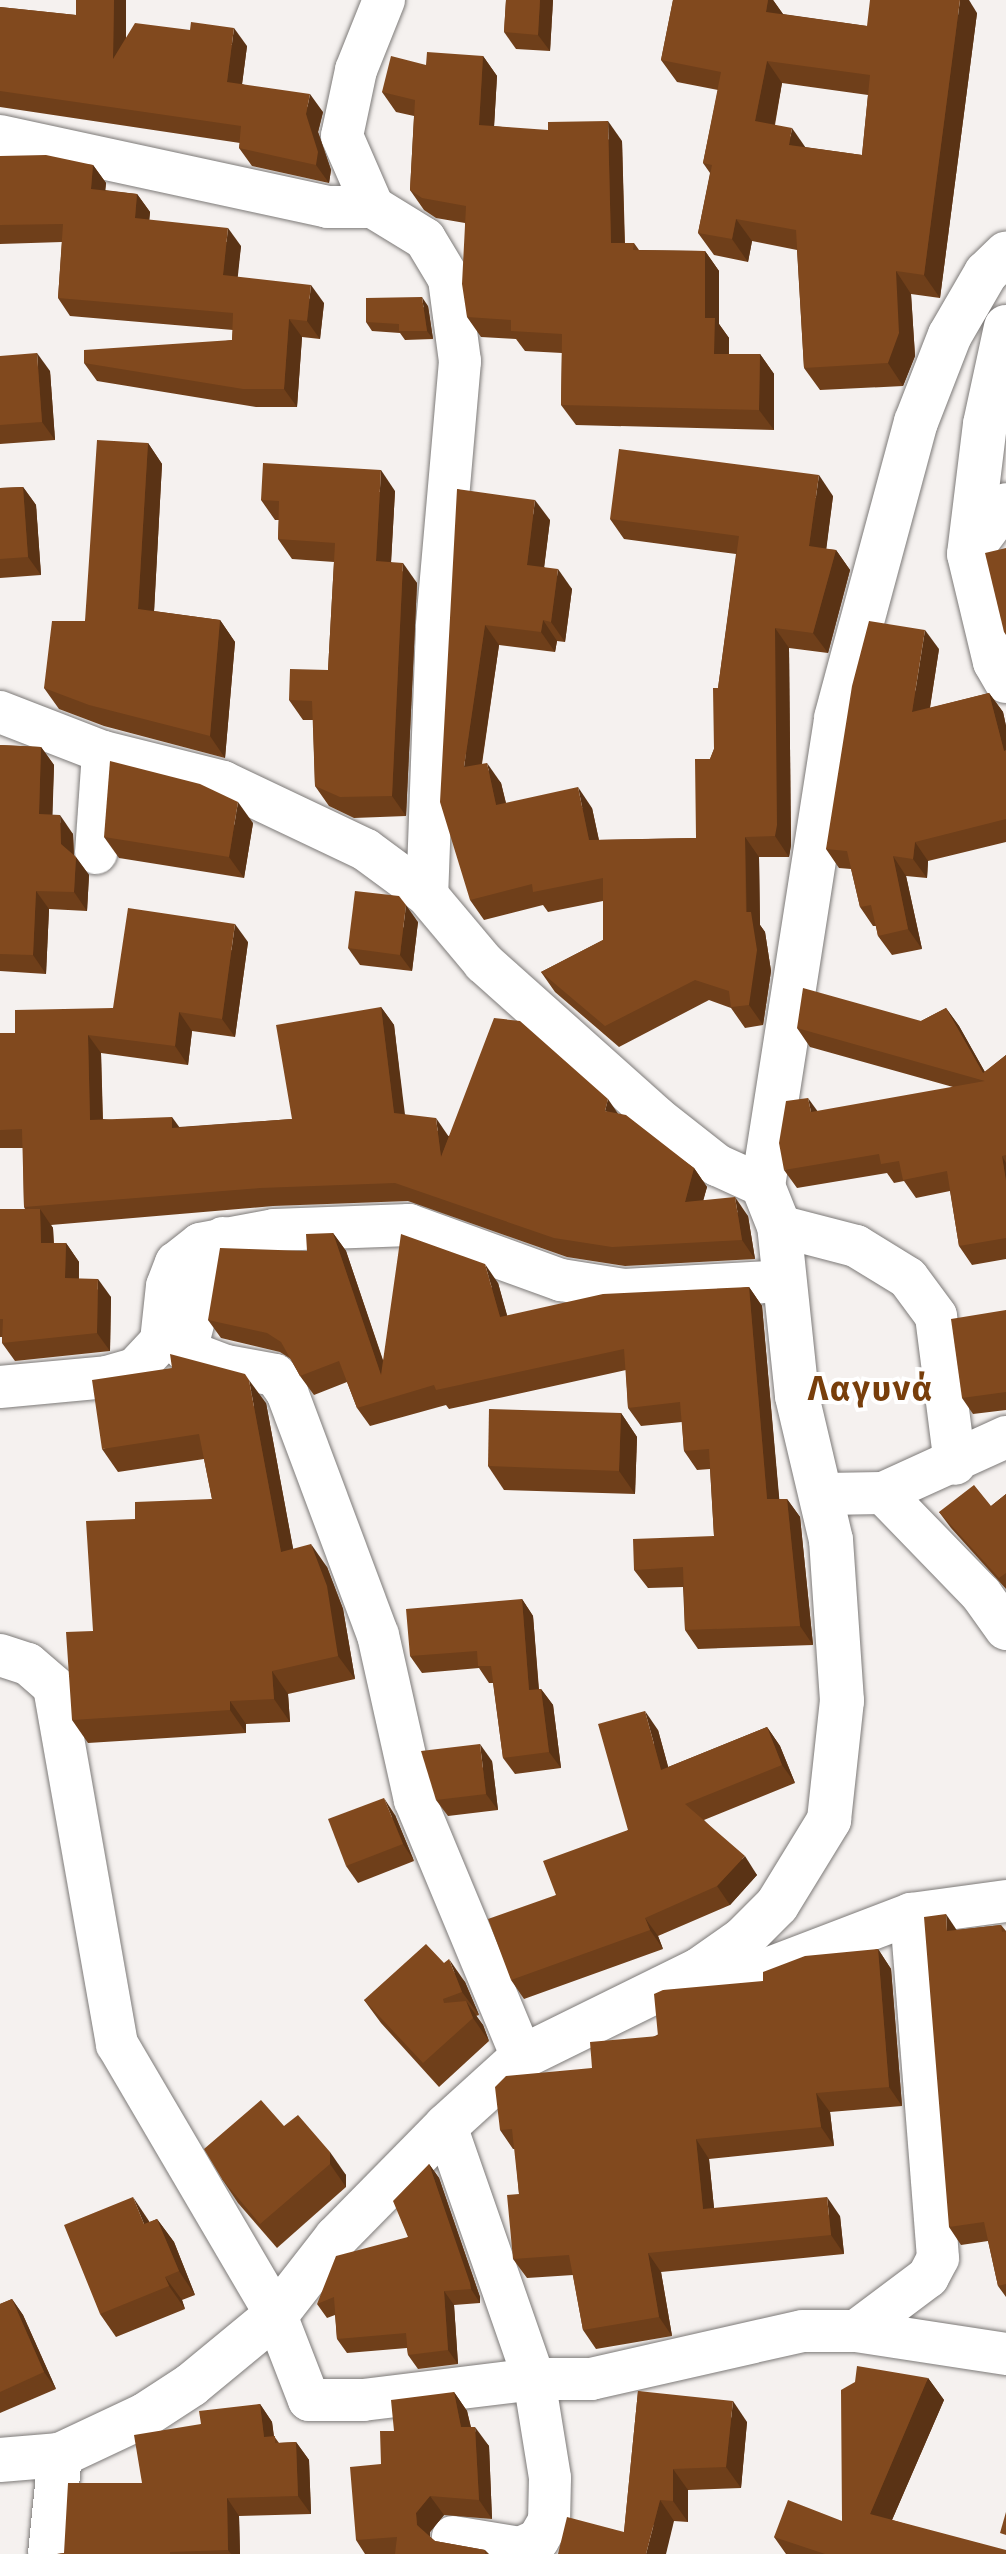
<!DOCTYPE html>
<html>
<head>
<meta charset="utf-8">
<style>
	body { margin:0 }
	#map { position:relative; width:1006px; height:2554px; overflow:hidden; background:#f5f1ef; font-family:"Fira Sans",sans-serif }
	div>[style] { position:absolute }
	.roads { filter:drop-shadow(0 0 2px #7d7a78) drop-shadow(0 0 2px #7d7a78) }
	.minor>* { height:42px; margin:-21px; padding:0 21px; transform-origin:21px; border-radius:21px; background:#fff }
	.tertiary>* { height:44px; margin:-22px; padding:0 22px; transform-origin:22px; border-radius:22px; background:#fff }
	.wall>* { inset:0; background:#6f3f1a }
	.shaded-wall>* { inset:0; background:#5a3315 }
	.building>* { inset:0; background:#81491e }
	span { translate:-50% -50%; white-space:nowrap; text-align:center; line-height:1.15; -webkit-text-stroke:8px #fff; paint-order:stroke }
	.district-label { font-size:34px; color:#783e0b; font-weight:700; letter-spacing:2px }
</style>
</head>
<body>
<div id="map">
	<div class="roads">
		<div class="minor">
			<div style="left:384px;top:0;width:75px;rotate:111.8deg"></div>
			<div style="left:356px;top:70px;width:67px;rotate:102deg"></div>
			<div style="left:342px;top:136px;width:77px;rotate:66.4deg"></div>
			<div style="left:373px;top:207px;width:61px;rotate:31.6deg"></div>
			<div style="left:425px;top:239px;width:47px;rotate:59deg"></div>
			<div style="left:449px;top:279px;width:83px;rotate:82.4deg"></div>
			<div style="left:460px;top:361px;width:266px;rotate:95deg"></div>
			<div style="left:437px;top:626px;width:269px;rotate:92.1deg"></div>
			<div style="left:0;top:136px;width:336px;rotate:12.2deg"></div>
			<div style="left:328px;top:207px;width:45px"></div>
			<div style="left:969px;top:554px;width:62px;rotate:-53.5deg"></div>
			<div style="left:0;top:712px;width:110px;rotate:21.2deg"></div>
			<div style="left:103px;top:752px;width:124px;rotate:14deg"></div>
			<div style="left:223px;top:782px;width:158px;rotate:25.4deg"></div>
			<div style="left:366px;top:850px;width:76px;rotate:36.4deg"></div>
			<div style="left:427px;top:895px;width:89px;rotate:50deg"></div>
			<div style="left:484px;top:963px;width:231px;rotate:41.8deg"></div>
			<div style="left:656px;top:1117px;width:78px;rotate:38.2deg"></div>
			<div style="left:717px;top:1165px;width:51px;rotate:24.5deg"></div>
			<div style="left:96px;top:853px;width:101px;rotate:-86deg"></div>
			<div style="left:779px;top:1226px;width:80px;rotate:14.6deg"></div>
			<div style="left:856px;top:1246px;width:61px;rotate:31.6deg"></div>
			<div style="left:908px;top:1278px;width:47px;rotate:53.6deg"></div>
			<div style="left:936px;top:1316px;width:149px;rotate:82.7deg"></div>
			<div style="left:223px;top:1238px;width:21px;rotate:125deg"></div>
			<div style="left:211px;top:1255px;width:99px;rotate:104.6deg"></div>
			<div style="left:186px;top:1351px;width:43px;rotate:20.6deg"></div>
			<div style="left:226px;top:1366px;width:50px;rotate:10.4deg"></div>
			<div style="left:275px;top:1375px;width:21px;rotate:55deg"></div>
			<div style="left:287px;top:1392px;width:259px;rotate:69.5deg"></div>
			<div style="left:378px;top:1635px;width:169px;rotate:77.4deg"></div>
			<div style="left:415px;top:1800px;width:278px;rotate:67.4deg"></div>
			<div style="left:0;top:1387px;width:107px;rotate:-5.3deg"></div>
			<div style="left:107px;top:1377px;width:29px;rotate:-16deg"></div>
			<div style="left:135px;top:1369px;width:38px;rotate:-47deg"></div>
			<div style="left:161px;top:1341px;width:55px;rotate:-83.8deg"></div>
			<div style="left:167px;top:1286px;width:25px;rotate:-69deg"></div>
			<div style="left:176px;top:1263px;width:31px;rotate:-38deg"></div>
			<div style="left:200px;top:1244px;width:75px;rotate:-10.7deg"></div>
			<div style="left:274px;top:1230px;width:135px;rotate:-2.1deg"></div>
			<div style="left:409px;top:1225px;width:162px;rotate:19.9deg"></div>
			<div style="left:561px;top:1280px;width:64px;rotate:9deg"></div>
			<div style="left:624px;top:1290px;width:160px;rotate:-3.2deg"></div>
			<div style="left:883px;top:1493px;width:135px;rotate:-24.5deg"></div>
			<div style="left:824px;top:1494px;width:59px;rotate:-1deg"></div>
			<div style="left:883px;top:1493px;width:141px;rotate:45.9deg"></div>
			<div style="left:981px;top:1594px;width:43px;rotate:54.5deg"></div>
			<div style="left:0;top:1655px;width:29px;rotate:18deg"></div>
			<div style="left:28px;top:1664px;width:35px;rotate:41deg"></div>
			<div style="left:54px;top:1687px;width:363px;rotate:80deg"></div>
			<div style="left:117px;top:2044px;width:314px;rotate:59.6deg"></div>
			<div style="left:276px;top:2315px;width:91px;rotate:68.8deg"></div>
			<div style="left:309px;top:2400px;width:54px"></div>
			<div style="left:363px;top:2400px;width:172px;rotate:-7deg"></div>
			<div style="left:534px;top:2379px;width:57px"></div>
			<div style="left:591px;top:2379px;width:217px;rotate:-12.8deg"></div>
			<div style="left:803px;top:2331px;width:53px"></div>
			<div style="left:856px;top:2331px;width:152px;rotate:8.7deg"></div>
			<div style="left:699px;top:1970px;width:60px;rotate:1.9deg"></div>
			<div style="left:759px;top:1972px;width:163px;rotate:-20.9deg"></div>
			<div style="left:911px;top:1914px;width:96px;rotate:-7.8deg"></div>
			<div style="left:446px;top:2126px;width:268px;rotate:70.8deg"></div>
			<div style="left:534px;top:2379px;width:100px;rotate:80.8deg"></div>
			<div style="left:550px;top:2478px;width:43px;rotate:91.3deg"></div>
			<div style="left:549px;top:2521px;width:22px;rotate:120deg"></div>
			<div style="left:538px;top:2540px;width:20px;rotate:156deg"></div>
			<div style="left:520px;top:2548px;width:68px;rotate:-170.7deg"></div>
			<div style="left:856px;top:2331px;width:90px;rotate:-36.9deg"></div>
			<div style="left:928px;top:2277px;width:21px;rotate:-62deg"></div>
			<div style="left:938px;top:2258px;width:345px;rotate:-94.5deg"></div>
		</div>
		<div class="tertiary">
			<div style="left:1006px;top:327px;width:99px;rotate:102.2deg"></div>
			<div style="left:985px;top:424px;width:131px;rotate:97deg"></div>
			<div style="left:969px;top:554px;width:111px;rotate:76.5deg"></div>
			<div style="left:995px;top:662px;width:22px;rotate:60deg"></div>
			<div style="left:0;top:2460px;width:60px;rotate:-4.8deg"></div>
			<div style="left:60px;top:2455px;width:94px;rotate:-25.2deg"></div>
			<div style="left:145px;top:2415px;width:55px;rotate:-33.1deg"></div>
			<div style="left:191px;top:2385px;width:110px;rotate:-39.5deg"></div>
			<div style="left:276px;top:2315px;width:98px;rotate:-52.1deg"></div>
			<div style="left:336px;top:2238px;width:157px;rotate:-45.5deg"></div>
			<div style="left:446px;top:2126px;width:103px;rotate:-42.2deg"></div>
			<div style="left:522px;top:2057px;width:197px;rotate:-26.2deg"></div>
			<div style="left:699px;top:1970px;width:54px;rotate:-35.2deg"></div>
			<div style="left:743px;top:1939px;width:48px;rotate:-45deg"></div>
			<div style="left:777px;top:1905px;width:100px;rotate:-58.5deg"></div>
			<div style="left:829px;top:1820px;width:120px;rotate:-83.8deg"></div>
			<div style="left:842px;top:1701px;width:161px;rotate:-93.9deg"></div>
			<div style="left:831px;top:1540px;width:148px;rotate:-103.3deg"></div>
			<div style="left:797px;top:1396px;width:171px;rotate:-96deg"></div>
			<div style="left:779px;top:1226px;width:43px;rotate:-111.8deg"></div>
			<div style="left:763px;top:1186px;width:474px;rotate:-81.1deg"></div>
			<div style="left:836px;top:718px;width:307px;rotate:-74.9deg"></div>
			<div style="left:916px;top:422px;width:93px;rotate:-68.7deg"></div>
			<div style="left:950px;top:335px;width:72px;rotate:-59.9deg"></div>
			<div style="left:986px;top:273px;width:28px;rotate:-44deg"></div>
			<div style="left:50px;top:2554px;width:100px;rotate:-84.2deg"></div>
		</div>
	</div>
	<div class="wall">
		<div style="clip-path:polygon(76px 0,126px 0,126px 38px,247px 46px,242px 84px,323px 112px,318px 132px,331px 170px,329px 183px,252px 166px,239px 148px,240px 143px,0 107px,0 7px,76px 15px)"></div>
		<div style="clip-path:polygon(506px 0,553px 0,550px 51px,516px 49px,504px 32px)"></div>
		<div style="clip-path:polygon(evenodd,673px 0,773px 0,783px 14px,867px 26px,977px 13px,940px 298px,911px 294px,915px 356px,903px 386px,820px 390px,804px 368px,797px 250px,752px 241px,748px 262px,714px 255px,698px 233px,710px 173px,703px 163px,718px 90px,677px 82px,661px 60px,673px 0,782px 83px,868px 95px,862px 155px,805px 147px,775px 125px,782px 83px)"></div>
		<div style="clip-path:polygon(483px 56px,497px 76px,494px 126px,622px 141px,625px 243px,634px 243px,639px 250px,705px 251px,719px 271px,719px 324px,729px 338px,729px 354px,760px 354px,774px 374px,774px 430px,576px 425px,561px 405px,562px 353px,525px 351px,516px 339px,481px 337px,467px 317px,465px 223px,436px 218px,424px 210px,410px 190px,414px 116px,396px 112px,382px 92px,426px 65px)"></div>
		<div style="clip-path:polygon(0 156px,93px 165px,106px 183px,105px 190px,137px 194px,150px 212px,149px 220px,241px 246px,237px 277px,324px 303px,320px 339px,302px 337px,297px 407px,256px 407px,97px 381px,84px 363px,232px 340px,233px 330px,70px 316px,58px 298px,62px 242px,0 244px)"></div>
		<div style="clip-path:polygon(428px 306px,433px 339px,405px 340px,400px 333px,372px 331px,366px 322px)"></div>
		<div style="clip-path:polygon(0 356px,50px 371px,55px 440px,0 444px)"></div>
		<div style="clip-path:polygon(148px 443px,162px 464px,154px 611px,220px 620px,235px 642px,225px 758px,104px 726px,59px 709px,44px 688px,85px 621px)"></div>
		<div style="clip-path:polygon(23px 487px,36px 505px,41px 575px,0 578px,0 488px)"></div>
		<div style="clip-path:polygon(457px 489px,550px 520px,544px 567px,572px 589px,565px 642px,557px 641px,555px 652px,499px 645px,482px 764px,501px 783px,506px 803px,592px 808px,599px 840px,696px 838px,710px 759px,714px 749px,718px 688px,736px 554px,624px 539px,610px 519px,833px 496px,826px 549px,836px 550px,850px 570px,828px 653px,789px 648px,791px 845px,789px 857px,759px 857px,760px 925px,765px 932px,771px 971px,763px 1025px,745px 1028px,731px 1008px,709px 1000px,619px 1047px,555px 992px,541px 972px,603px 940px,603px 901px,548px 912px,543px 905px,484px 920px,470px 900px)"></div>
		<div style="clip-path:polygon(395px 491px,391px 562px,417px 583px,406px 816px,354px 818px,329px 806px,315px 786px,313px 720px,303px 720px,289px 700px,328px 670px,334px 562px,292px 559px,278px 539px,279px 520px,275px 520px,261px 500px)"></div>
		<div style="clip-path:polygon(939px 649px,930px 708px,989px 693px,1003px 712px,1006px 726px,1006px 842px,928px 861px,927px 878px,906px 876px,922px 949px,892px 955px,878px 936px,876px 926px,873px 926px,860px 907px,851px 869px,839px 868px,826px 849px)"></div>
		<div style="clip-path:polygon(0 745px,41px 747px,54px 765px,52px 815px,73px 834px,74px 855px,89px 875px,87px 911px,49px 909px,46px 974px,0 971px)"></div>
		<div style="clip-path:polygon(253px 823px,244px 878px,119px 858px,104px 837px)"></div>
		<div style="clip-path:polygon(418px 922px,412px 971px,360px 965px,348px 948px)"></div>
		<div style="clip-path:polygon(248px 942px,235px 1037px,192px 1031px,188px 1065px,101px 1053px,103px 1119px,179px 1127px,292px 1119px,381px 1007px,394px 1025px,404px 1114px,448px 1136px,618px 1114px,694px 1168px,707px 1187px,703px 1200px,748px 1216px,755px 1259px,625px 1266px,567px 1257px,408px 1201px,273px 1206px,51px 1225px,53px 1228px,54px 1243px,66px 1243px,79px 1262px,79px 1279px,111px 1297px,110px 1351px,15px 1361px,2px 1343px,2px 1337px,0 1337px,0 1209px,25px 1209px,24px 1207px,23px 1148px,0 1148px,0 1033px,15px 1033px,113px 1008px)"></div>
		<div style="clip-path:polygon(946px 1008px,959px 1026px,985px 1072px,1006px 1055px,1006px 1259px,972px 1265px,959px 1246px,950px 1191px,916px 1198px,904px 1181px,894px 1183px,887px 1173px,797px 1188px,784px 1170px,953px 1087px,810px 1047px,797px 1028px,921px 1021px)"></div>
		<div style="clip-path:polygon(333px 1233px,346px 1251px,383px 1360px,498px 1283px,507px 1316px,749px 1287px,762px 1306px,779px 1499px,787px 1499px,800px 1517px,813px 1645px,698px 1649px,685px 1630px,683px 1587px,648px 1588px,634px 1570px,714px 1536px,710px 1469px,697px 1470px,684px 1451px,682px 1422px,641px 1426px,628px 1408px,626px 1370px,449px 1409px,446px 1405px,370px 1426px,357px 1408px,347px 1382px,314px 1395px,300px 1376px,291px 1359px,280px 1352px,221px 1338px,208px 1320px)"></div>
		<div style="clip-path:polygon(1006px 1310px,1006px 1410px,973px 1414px,962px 1398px)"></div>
		<div style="clip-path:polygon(266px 1403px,293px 1549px,327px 1567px,343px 1609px,355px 1679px,288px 1694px,290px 1722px,246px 1724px,246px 1733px,88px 1743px,72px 1720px,93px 1631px,135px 1519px,212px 1499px,204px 1459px,118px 1472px,102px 1449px)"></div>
		<div style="clip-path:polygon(621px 1413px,637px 1437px,635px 1494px,504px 1490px,488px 1466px)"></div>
		<div style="clip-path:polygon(1006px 1494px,1006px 1589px,951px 1528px,939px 1512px,991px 1506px)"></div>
		<div style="clip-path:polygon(522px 1599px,533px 1616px,539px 1689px,541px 1689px,553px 1705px,561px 1768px,515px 1774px,503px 1758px,493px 1683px,489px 1683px,479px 1668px,422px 1673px,410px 1656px)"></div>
		<div style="clip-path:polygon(767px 1727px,780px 1746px,795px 1783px,704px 1820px,757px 1875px,730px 1905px,658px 1936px,663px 1949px,524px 1999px,511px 1980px,556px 1895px,628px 1830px,658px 1730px,668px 1767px)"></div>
		<div style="clip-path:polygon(492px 1761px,498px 1810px,448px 1816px,436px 1800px)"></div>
		<div style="clip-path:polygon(395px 1815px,414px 1861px,358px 1883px,346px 1866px)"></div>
		<div style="clip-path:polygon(1001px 1925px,1006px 1931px,1006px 2297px,998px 2286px,988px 2241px,961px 2245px,949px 2227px,957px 1930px)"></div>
		<div style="clip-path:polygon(878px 1949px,891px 1969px,902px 2106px,830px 2112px,834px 2146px,709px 2159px,714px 2208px,840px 2216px,844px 2254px,661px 2272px,672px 2336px,596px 2349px,583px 2330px,573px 2275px,527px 2278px,513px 2259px,519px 2194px,515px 2149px,513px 2149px,500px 2130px,592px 2068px,763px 1981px)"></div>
		<div style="clip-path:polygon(444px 1963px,465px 1982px,479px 2015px,476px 2016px,483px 2025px,489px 2041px,439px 2087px,381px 2023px,364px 2000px)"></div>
		<div style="clip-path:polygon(284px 2126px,346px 2175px,346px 2187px,277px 2248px,238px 2203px,222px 2179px)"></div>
		<div style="clip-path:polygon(429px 2164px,439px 2178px,480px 2297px,480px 2303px,454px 2305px,458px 2364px,418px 2369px,408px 2355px,407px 2348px,347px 2353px,337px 2339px,335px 2315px,327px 2318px,317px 2304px,408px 2237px)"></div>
		<div style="clip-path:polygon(157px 2219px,174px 2242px,195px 2295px,182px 2300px,185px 2309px,116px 2337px,100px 2314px,150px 2222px)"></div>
		<div style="clip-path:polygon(12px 2299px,23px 2315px,56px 2389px,0 2413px,0 2304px)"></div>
		<div style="clip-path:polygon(928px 2378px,944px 2400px,892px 2520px,1006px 2554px,786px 2554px,774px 2537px,842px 2521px)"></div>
		<div style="clip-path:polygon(638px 2391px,747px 2422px,741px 2488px,688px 2490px,688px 2522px,674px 2521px,624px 2532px)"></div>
		<div style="clip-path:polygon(454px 2392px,467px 2411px,471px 2427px,489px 2446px,492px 2519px,444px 2515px,430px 2532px,430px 2537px,435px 2541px,485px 2550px,489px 2554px,365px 2554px,356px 2540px,394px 2431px)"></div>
		<div style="clip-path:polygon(260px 2404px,272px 2422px,274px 2436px,279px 2443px,296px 2442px,309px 2460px,311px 2514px,239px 2516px,240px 2554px,57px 2554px,64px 2553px,142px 2483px,201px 2424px)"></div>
	</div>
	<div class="shaded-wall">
		<div style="clip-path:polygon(114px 0,126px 0,126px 77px,113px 59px)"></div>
		<div style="clip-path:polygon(540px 0,553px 0,550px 51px,538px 35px)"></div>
		<div style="clip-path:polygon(768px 0,773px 0,785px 17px,766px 12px)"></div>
		<div style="clip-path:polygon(960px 0,969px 0,977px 13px,940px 298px,924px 275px)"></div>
		<div style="clip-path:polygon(234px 28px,247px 46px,240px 100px,227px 82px)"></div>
		<div style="clip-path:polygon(483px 56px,497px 76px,493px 145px,479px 125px)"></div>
		<div style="clip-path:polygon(767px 61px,782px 83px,771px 143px,755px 121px)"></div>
		<div style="clip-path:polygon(310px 94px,323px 112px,318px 132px,331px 170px,329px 183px,316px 165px,306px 114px)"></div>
		<div style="clip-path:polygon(608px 121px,622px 141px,625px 263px,611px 243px)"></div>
		<div style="clip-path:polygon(792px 128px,808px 151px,789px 145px)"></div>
		<div style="clip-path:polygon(93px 165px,106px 183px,104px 207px,91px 189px)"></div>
		<div style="clip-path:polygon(137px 194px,150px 212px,148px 236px,135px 218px)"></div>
		<div style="clip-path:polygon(736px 219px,752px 241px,748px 262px,732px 239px)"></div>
		<div style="clip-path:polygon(228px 228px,241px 246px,236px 294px,223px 275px)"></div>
		<div style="clip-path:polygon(705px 251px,719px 271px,719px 324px,729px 338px,728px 374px,714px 354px,705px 318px)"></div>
		<div style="clip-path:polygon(896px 271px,911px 294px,915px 356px,903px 386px,888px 363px)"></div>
		<div style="clip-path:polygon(311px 285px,324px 303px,320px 339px,307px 321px)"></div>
		<div style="clip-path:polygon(422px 297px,428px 306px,433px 339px,427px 331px)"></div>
		<div style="clip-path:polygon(289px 319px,302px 337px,297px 407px,284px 389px)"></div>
		<div style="clip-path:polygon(37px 353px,50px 371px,55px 440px,42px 422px)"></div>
		<div style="clip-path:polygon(760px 354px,774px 374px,774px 430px,759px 410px)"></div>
		<div style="clip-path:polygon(148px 443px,162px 464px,153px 631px,138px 609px)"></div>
		<div style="clip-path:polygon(381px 470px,395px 491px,390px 581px,376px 561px)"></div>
		<div style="clip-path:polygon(819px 475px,833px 496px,824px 567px,809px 546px)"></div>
		<div style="clip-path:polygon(23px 487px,36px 505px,41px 575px,28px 557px)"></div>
		<div style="clip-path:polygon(535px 500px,550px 520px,542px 585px,527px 565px)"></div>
		<div style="clip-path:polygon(836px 550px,850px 570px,828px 653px,813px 633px)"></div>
		<div style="clip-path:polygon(403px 563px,417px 583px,406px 816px,392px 796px)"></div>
		<div style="clip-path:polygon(558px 569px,572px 589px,565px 642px,551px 622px)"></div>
		<div style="clip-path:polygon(220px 620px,235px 642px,225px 758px,210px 736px)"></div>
		<div style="clip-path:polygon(543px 620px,557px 641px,555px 652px,541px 632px)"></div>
		<div style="clip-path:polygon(485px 625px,499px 645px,478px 788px,464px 767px)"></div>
		<div style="clip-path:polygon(775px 628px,789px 648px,791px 845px,789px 857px,775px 836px)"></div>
		<div style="clip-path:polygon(925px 630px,939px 649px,926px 732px,912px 712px)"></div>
		<div style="clip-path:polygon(989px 693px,1003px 712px,1006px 726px,1006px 754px,1004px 751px)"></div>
		<div style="clip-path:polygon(41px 747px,54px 765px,52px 832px,39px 814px)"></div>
		<div style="clip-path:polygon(487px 763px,501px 783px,511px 825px,496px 805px)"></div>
		<div style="clip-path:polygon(578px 787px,592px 808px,603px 860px,589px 840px)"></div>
		<div style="clip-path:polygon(238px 802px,253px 823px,244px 878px,229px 857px)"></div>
		<div style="clip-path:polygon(60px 815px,73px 834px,74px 863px,61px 844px)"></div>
		<div style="clip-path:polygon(745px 837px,759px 857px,760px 925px,765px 932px,771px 971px,763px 1025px,749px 1005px)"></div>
		<div style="clip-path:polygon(915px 842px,928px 861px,927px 878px,913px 859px)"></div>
		<div style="clip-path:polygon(893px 856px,906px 876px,922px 949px,908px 929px)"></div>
		<div style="clip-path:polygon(76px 857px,89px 875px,87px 911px,74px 892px)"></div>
		<div style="clip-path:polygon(36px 891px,49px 909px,46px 974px,33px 955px)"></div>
		<div style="clip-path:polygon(406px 905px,418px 922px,412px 971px,400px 955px)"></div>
		<div style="clip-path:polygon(235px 924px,248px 942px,235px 1037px,222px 1019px)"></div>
		<div style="clip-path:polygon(381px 1007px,394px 1025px,407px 1131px,394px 1113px)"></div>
		<div style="clip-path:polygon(946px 1008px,959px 1026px,996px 1092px,983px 1073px)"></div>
		<div style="clip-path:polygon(179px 1012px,192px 1031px,188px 1065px,175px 1046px)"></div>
		<div style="clip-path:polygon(88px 1035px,101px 1053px,103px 1138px,90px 1120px)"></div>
		<div style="clip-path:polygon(808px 1098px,821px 1116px,811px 1112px)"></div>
		<div style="clip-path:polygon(608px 1099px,621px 1118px,605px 1111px)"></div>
		<div style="clip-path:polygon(172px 1117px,185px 1135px,172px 1128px)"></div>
		<div style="clip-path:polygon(436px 1118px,449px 1137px,441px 1157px)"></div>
		<div style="clip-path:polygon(1002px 1156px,1006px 1163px,1006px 1181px)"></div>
		<div style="clip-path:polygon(694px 1168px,707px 1187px,698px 1220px,685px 1202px)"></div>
		<div style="clip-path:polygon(735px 1197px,748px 1216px,755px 1259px,742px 1240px)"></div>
		<div style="clip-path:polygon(40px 1209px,53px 1228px,54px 1261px,41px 1243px)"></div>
		<div style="clip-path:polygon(333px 1233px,346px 1251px,394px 1394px,381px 1375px)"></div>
		<div style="clip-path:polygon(66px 1243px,79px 1262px,78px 1297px,65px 1278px)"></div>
		<div style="clip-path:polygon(485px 1264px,498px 1283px,513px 1336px,500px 1317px)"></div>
		<div style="clip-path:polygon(98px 1279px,111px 1297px,110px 1351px,97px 1333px)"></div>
		<div style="clip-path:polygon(749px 1287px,762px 1306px,781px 1518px,767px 1499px)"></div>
		<div style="clip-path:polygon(249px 1380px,266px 1403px,298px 1575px,281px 1552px)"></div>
		<div style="clip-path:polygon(621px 1413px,637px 1437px,635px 1494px,619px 1471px)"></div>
		<div style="clip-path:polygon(787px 1499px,800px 1517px,813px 1645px,800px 1626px)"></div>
		<div style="clip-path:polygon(311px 1544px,327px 1567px,343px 1609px,355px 1679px,338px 1656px)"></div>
		<div style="clip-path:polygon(522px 1599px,533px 1616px,540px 1707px,529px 1690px)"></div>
		<div style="clip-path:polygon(272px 1671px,288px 1694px,290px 1722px,274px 1699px)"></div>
		<div style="clip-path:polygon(541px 1689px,553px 1705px,561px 1768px,549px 1752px)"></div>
		<div style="clip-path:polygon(230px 1701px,246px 1724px,246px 1733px,230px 1710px)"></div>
		<div style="clip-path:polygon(645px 1711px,658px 1730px,674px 1788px,661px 1770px)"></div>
		<div style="clip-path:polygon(767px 1727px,780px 1746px,795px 1783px,782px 1765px)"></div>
		<div style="clip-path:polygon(480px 1744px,492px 1761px,498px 1810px,486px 1794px)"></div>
		<div style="clip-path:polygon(384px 1798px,395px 1815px,414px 1861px,403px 1844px)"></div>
		<div style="clip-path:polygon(745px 1856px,757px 1875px,730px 1905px,717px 1886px)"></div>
		<div style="clip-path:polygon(946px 1914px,958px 1932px,947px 1931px)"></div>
		<div style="clip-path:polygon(645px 1918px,658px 1936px,663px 1949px,650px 1930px)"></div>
		<div style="clip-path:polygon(878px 1949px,891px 1969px,902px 2106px,889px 2087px)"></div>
		<div style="clip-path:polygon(449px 1959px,465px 1982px,479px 2015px,462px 1992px)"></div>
		<div style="clip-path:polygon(466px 2001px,483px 2025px,489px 2041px,473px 2018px)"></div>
		<div style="clip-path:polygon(816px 2093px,830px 2112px,834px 2146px,821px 2127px)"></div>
		<div style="clip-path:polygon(696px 2139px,709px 2159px,716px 2228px,703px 2209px)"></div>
		<div style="clip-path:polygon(330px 2152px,346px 2175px,346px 2187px,330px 2164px)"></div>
		<div style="clip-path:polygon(429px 2164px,439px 2178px,480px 2297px,480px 2303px,471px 2289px)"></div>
		<div style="clip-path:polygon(133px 2197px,149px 2221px,160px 2248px,144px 2224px)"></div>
		<div style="clip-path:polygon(827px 2197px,840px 2216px,844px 2254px,831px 2235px)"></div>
		<div style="clip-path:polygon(157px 2219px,174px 2242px,195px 2295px,179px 2271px)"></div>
		<div style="clip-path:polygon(648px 2253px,661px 2272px,672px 2336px,659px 2317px)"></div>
		<div style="clip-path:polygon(165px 2277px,182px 2300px,185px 2309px,169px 2286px)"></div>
		<div style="clip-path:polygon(444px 2291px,454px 2305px,458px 2364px,448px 2350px)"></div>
		<div style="clip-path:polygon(12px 2299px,23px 2315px,56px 2389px,44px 2372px)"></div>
		<div style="clip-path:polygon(928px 2378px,944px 2400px,885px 2536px,870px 2514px)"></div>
		<div style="clip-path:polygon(454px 2392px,467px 2411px,475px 2446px,461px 2427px)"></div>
		<div style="clip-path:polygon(733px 2401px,747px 2422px,741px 2488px,726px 2467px)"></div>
		<div style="clip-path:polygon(260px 2404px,272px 2422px,276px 2455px,264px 2437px)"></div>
		<div style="clip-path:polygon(475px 2427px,489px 2446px,492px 2519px,479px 2500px)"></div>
		<div style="clip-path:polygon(296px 2442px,309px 2460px,311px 2514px,298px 2496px)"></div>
		<div style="clip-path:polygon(673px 2469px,688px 2490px,688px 2522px,673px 2501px)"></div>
		<div style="clip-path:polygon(430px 2496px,444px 2515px,430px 2532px,430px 2545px,417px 2525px,416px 2513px)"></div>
		<div style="clip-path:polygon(227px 2498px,239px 2516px,240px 2554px,231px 2554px,228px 2550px)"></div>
		<div style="clip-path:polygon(660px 2500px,674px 2521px,666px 2554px,646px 2554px)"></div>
	</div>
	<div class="building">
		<div style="clip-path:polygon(76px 0,114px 0,113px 59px,135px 23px,190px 30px,191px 22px,234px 28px,227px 82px,310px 94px,306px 114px,318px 152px,316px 165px,239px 148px,241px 126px,0 91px,0 7px,76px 15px)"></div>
		<div style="clip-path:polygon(506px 0,540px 0,538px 35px,504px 32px)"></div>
		<div style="clip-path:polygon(evenodd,673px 0,768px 0,766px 12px,867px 26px,870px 0,960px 0,924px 275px,896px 271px,899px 333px,888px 363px,804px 368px,796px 230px,736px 219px,732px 239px,698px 233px,712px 165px,703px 163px,721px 72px,661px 60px,673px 0,767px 61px,870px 75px,862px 155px,789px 145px,792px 128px,755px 121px,767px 61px)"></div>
		<div style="clip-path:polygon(427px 52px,483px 56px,479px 125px,548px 130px,548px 122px,608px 121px,611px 243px,634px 243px,633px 250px,705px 251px,705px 318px,715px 318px,714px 354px,760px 354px,759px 410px,561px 405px,562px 334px,511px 331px,511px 320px,467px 317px,462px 284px,466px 206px,422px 198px,410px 190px,415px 100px,382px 92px,391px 56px,426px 65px)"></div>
		<div style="clip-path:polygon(46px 155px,93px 165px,91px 189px,137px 194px,135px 218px,228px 228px,223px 275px,311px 285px,307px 321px,289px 319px,284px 389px,243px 389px,84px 363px,84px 350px,232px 340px,233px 313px,58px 298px,63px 224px,0 225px,0 156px)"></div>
		<div style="clip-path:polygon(422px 297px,427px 331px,399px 331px,399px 324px,366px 322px,366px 298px)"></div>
		<div style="clip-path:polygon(37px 353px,42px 422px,0 425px,0 356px)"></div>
		<div style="clip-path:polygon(97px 440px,148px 443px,138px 609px,220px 620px,210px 736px,89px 705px,44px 688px,52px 621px,85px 621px)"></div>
		<div style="clip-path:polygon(619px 449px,819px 475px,809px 546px,836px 550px,813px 633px,775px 628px,777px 825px,775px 836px,745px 837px,746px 912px,751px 912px,757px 950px,749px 1005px,731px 1007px,729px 991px,695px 980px,605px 1026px,541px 972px,603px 940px,603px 878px,533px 892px,532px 884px,470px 900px,440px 802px,457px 489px,535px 500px,527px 565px,558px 569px,551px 622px,543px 620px,541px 632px,485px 625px,464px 767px,487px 763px,496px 805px,578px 787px,589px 840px,696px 838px,695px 759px,710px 759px,714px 749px,713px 688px,718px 688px,739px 536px,610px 519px)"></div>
		<div style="clip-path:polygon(263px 463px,381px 470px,376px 561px,403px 563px,392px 796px,340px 797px,315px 786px,312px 701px,289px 700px,290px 669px,328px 670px,335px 543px,278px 539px,279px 501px,261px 500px)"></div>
		<div style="clip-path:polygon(23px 487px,28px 557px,0 559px,0 488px)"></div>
		<div style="clip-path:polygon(1006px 548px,1006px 635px,1004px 632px,985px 553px)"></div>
		<div style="clip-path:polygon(869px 621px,925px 630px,912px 712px,989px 693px,1004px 751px,1006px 750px,1006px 819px,915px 842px,913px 859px,893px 856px,908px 929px,878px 936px,871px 905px,860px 907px,847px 851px,826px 849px,852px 686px)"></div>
		<div style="clip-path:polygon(0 745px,41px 747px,39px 814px,60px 815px,61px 844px,76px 857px,74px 892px,36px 891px,33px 955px,0 954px)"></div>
		<div style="clip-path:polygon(110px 761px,200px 784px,238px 802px,229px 857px,104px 837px)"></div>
		<div style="clip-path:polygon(355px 891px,399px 896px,406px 905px,400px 955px,348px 948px)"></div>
		<div style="clip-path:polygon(128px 908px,235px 924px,222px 1019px,179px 1012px,175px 1046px,88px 1035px,90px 1120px,172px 1117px,172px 1128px,292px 1119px,276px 1025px,381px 1007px,394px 1113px,436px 1118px,441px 1157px,494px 1018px,520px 1021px,608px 1099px,605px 1111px,626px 1115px,694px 1168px,685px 1202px,735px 1197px,742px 1240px,612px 1247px,554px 1238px,395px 1183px,260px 1188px,24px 1207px,22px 1129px,0 1130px,0 1033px,15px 1033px,15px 1010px,113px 1008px)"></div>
		<div style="clip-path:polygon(803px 988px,921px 1021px,946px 1008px,983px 1073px,1006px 1055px,1006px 1155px,1002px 1156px,1006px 1181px,1006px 1238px,959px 1246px,947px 1171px,903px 1180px,899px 1161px,881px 1164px,879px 1154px,784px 1170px,779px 1143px,786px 1101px,808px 1098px,811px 1112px,985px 1081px,797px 1028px)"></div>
		<div style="clip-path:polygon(0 1209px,40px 1209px,41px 1243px,66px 1243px,65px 1278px,98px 1279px,97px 1333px,2px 1343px,3px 1319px,0 1319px)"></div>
		<div style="clip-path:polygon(333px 1233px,381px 1375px,401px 1234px,485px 1264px,500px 1317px,603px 1294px,749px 1287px,767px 1499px,787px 1499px,800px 1626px,685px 1630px,683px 1567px,634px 1570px,633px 1539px,714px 1536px,709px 1449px,684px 1451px,680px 1402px,628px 1408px,624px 1349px,436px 1390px,434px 1385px,357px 1408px,339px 1361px,300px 1376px,281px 1342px,267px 1333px,208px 1320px,220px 1248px,307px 1251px,306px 1234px)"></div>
		<div style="clip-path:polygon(1006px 1310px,1006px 1392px,962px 1398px,951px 1319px)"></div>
		<div style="clip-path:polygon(170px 1354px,245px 1374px,249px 1380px,281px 1552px,311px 1544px,327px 1586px,338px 1656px,272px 1671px,274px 1699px,230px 1701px,230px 1710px,72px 1720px,66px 1632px,93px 1631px,86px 1521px,135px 1519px,135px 1502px,212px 1499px,199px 1434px,102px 1449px,92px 1380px,172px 1368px)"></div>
		<div style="clip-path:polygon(489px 1409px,621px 1413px,619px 1471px,488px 1466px)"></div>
		<div style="clip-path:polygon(974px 1485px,991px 1506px,1006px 1494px,1006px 1573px,999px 1578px,939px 1512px)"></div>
		<div style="clip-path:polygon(522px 1599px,529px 1690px,541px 1689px,549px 1752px,503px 1758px,491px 1666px,478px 1666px,477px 1651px,410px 1656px,406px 1609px)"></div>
		<div style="clip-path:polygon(645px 1711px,661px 1770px,767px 1727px,782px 1765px,685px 1804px,745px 1856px,717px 1886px,645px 1918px,650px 1930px,511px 1980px,488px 1919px,556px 1895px,543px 1861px,628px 1830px,598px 1724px)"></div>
		<div style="clip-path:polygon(480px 1744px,486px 1794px,436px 1800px,421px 1751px)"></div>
		<div style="clip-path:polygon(384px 1798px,403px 1844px,346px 1866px,328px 1819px)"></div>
		<div style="clip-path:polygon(946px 1914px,947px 1931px,1001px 1925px,1002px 1932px,1006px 1931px,1006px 2284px,998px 2286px,984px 2222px,949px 2227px,924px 1917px)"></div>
		<div style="clip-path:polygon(426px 1944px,444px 1963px,449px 1959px,462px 1992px,443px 1999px,444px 2003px,466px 2001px,473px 2018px,423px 2063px,364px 2000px)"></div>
		<div style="clip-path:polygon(878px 1949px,889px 2087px,816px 2093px,821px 2127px,696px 2139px,703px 2209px,827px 2197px,831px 2235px,648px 2253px,659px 2317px,583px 2330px,569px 2255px,513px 2259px,507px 2195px,519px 2194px,512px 2129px,500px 2130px,495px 2087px,506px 2076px,592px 2068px,590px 2042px,658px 2036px,654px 1994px,663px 1990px,763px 1981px,763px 1972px,805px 1956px)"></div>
		<div style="clip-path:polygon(261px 2100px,284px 2126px,298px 2115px,330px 2152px,330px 2164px,260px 2224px,222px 2179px,204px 2149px)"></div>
		<div style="clip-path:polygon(429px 2164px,470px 2283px,471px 2289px,444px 2291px,448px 2350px,408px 2355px,406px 2333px,337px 2339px,334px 2297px,317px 2304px,336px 2256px,408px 2237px,393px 2201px)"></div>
		<div style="clip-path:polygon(133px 2197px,144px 2224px,157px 2219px,179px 2271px,165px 2277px,169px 2286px,100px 2314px,64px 2225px)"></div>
		<div style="clip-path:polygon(12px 2299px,44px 2372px,0 2392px,0 2304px)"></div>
		<div style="clip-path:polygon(857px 2366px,928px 2378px,870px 2514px,1006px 2550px,1006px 2554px,825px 2554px,774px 2537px,788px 2500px,842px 2521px,841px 2390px,855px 2382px)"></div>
		<div style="clip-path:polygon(638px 2391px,733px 2401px,726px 2467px,673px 2469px,673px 2501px,660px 2500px,646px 2554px,558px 2554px,567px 2517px,624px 2532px)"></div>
		<div style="clip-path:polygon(454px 2392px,461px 2427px,475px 2427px,479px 2500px,430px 2496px,416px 2513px,417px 2525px,435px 2541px,485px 2550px,485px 2554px,395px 2554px,397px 2537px,356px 2540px,350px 2467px,381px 2464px,380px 2431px,394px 2431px,391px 2400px)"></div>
		<div style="clip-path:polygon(260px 2404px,264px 2437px,275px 2436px,275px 2443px,296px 2442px,298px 2496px,227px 2498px,228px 2550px,170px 2552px,170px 2554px,57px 2554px,64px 2553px,68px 2483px,142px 2483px,134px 2435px,201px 2424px,199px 2411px)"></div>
		<div style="clip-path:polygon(1006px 2512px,1006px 2535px,1000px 2533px)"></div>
	</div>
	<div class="district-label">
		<span style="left:871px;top:1389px">Λαγυνά</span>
	</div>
</div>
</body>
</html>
